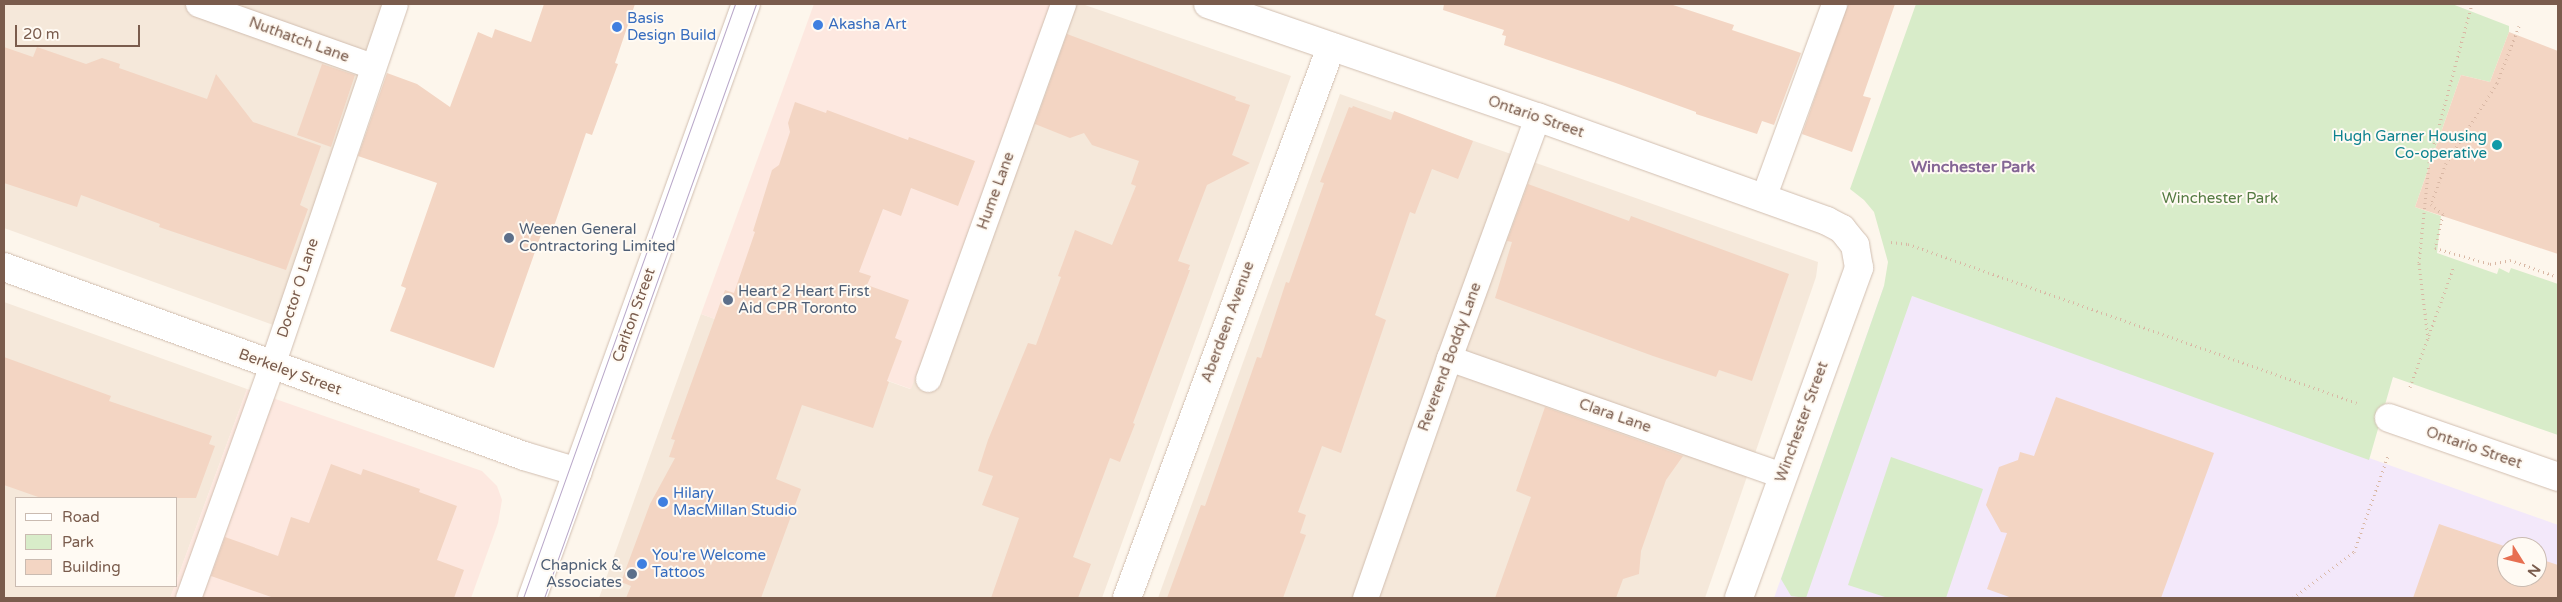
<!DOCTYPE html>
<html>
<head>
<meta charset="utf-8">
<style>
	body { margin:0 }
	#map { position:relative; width:2562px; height:602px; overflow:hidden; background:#fdf6ec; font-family:"Varela Round",sans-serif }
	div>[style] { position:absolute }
	.residential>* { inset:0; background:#f5e8da }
	.commercial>* { inset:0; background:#fde8e0 }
	.education>* { inset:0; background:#f3e8fa }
	.green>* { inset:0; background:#d8ecc9 }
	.building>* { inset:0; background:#f3d5c3 }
	.path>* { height:3px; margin-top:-1.5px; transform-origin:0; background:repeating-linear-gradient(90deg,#d9b8a5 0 1px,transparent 0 5px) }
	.roads { filter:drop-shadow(0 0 1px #d1beb0) drop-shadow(0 0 1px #d1beb0) }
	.service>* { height:25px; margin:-12.5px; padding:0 12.5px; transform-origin:12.5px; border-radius:12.5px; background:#fff }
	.minor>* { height:28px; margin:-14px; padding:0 14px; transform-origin:14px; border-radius:14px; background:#fff }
	.secondary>* { height:28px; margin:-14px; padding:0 14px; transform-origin:14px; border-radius:14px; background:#fff }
	.tram>* { height:1px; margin:-0.5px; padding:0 0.5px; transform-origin:0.5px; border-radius:0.5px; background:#b9a8c9 }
	.dots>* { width:14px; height:14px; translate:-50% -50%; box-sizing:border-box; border:2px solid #fffaf3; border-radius:50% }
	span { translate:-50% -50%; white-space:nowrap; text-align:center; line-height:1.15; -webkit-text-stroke:4px #fffaf3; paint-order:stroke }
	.shop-label { font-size:15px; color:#366cbe }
	.left { translate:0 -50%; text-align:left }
	.street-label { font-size:15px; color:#7a5c4d }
	.culture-label { font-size:15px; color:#0d838f }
	.right { translate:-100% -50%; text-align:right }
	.park-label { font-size:15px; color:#537a41 }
	.service-label { font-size:15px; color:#4e5e75 }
	.neighbourhood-label { font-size:16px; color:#846695; font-weight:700 }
	.frame { position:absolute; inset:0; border:5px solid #7a5c4d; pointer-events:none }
	.legend { position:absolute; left:15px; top:497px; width:162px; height:90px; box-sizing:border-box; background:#fffaf3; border:1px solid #cabbb1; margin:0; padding:6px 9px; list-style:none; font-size:15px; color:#7a5c4d }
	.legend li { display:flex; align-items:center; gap:10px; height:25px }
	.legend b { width:25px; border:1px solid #cabbb1 }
	.north { position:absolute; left:2497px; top:537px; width:50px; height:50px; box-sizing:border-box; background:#fffaf3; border:1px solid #cabbb1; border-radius:50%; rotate:126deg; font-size:14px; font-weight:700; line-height:20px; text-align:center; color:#7a5c4d }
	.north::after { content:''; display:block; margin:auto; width:18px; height:22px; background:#e76f51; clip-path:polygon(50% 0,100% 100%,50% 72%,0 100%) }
	.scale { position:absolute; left:15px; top:25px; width:125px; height:22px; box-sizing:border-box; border:2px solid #7a5c4d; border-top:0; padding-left:6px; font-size:15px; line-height:18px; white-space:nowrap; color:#7a5c4d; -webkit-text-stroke:4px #fffaf3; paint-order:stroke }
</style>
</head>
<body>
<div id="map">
	<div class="residential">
		<div style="clip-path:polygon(4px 4px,388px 4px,276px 326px,4px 228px)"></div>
		<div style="clip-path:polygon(1056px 4px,1082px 4px,1291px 76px,1102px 598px,599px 598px,701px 314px,910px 389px)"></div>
		<div style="clip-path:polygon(1340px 94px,1818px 262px,1816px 277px,1705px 598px,1158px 598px)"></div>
		<div style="clip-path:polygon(4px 302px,247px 389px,176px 582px,176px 498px,16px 498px,16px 586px,175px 586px,170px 598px,4px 598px)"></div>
	</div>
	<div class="commercial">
		<div style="clip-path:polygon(814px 4px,1056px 4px,911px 389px,701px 314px)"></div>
		<div style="clip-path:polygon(247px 389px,482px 471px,497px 486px,502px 500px,498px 523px,471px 598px,170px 598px)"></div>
	</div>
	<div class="education">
		<div style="clip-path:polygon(evenodd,1884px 286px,2558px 525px,2558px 598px,1774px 598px,1884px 286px,2507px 547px,2537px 547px,2537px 577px,2507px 577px,2507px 547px)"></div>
	</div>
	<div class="green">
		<div style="clip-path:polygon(1916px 4px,2452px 4px,2509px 26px,2509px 32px,2490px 82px,2461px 75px,2415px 207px,2441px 216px,2437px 253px,2497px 274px,2499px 268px,2509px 273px,2511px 268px,2558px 284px,2558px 435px,2393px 377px,2369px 460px,1912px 296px,1806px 598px,1791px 596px,1781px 579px,1884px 286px,1888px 262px,1874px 212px,1864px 200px,1850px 189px)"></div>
		<div style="clip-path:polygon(1891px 457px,1983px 489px,1946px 598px,1888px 598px,1848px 585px)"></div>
	</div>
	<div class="building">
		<div style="clip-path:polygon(544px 4px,635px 4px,615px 63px,618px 64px,592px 135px,586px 133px,552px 232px,543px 229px,494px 368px,390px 331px,406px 288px,401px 286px,437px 183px,358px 156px,387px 73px,417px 84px,450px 107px,478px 32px,492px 38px,495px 29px,531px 42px)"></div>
		<div style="clip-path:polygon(1444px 4px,1670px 4px,1734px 25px,1732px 30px,1801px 53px,1774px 125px,1762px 121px,1757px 134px,1696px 114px,1696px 112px,1613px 82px,1504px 45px,1506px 36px,1502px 35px,1504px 30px,1443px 10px)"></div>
		<div style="clip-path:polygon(1848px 4px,1895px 4px,1863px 96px,1871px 98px,1852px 152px,1802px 134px)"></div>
		<div style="clip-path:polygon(2509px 32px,2558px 51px,2558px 254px,2415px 207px,2461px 75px,2490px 82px)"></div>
		<div style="clip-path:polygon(1067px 34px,1236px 97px,1235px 100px,1250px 105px,1232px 155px,1250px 163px,1207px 185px,1178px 261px,1190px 265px,1188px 270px,1190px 270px,1133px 423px,1135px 424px,1120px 462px,1110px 458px,1073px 557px,1091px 564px,1078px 598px,991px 598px,1019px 518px,982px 505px,993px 476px,978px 471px,988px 440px,1028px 343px,1036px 345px,1061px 277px,1058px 276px,1075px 230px,1112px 245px,1136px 186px,1131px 184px,1139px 161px,1092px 145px,1084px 133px,1070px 138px,1035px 124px)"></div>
		<div style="clip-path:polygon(4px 47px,33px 57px,37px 47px,86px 64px,102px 58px,120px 64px,119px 68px,207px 99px,216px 74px,253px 122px,321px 146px,300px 205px,308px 209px,286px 270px,159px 227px,160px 224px,81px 195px,77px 207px,4px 183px)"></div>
		<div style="clip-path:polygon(322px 64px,355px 75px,331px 147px,297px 135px)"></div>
		<div style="clip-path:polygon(795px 102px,826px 113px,827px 110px,908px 140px,909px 137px,975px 161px,958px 206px,911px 188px,901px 216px,883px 209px,859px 272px,871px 276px,867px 285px,909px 300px,895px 338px,902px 341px,887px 381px,889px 382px,873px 428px,802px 405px,776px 479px,801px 489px,761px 598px,626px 598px,631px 586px,621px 582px,650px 504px,675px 458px,669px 457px,675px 440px,671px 439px,725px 290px,734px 293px,755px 232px,753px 231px,772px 170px,779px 165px,790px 132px,788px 123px)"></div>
		<div style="clip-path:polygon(1353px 106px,1391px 120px,1394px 111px,1473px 141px,1458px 179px,1432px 169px,1415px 214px,1410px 212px,1375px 315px,1386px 320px,1341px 453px,1322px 446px,1298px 512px,1306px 515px,1300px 533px,1306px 535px,1283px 598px,1167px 598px,1201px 505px,1205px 506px,1257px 357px,1261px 358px,1286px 282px,1289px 283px,1324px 183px,1320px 182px,1349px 107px,1352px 108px)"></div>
		<div style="clip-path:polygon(1528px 184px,1629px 221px,1631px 216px,1789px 274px,1752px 381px,1719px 370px,1716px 377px,1653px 356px,1495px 298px,1512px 242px,1507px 241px)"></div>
		<div style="clip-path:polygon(4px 357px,111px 396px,109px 401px,212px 436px,209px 444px,215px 446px,196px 498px,41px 498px,4px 485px)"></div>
		<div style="clip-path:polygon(2056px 397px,2214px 453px,2161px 598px,2012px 598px,1987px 589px,2007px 533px,2001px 532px,1986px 505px,1999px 467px,2018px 460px,2020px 452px,2034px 456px)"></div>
		<div style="clip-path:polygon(1545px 407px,1683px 456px,1666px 480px,1641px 551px,1639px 574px,1623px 579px,1616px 598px,1495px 598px,1531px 497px,1516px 491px)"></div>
		<div style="clip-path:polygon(331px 464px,361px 475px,363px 469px,420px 489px,419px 492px,457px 506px,437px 560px,464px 570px,454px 598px,274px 598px,211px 576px,225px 537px,278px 556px,291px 517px,309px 523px)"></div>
		<div style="clip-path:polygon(2439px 524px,2507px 547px,2507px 577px,2537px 577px,2537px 558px,2558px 565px,2558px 598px,2413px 598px)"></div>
	</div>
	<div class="path">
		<div style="left:2519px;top:26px;width:61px;rotate:111.1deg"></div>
		<div style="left:2497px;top:83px;width:95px;rotate:122.5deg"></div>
		<div style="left:2446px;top:163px;width:44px;rotate:110.1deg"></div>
		<div style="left:2431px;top:204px;width:16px;rotate:40deg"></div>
		<div style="left:2443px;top:214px;width:35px;rotate:103deg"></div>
		<div style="left:2435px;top:248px;width:57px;rotate:16.2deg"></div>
		<div style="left:2490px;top:264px;width:20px;rotate:-11deg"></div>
		<div style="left:2510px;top:260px;width:51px;rotate:19.5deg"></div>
		<div style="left:1891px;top:242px;width:17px;rotate:7deg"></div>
		<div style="left:1908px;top:244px;width:476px;rotate:19.5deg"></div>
		<div style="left:2428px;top:339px;width:77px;rotate:-96.8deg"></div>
		<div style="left:2419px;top:263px;width:100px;rotate:-84.3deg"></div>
		<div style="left:2429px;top:163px;width:165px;rotate:-74.9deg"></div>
		<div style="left:2410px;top:387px;width:129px;rotate:-70deg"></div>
		<div style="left:2293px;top:598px;width:76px;rotate:-37deg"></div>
		<div style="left:2354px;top:552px;width:102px;rotate:-70.5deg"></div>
	</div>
	<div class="roads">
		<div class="service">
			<div style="left:198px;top:4px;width:185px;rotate:19.6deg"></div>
			<div style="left:1763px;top:198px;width:207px;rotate:-69.9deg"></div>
			<div style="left:1449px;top:358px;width:353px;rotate:19.4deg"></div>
			<div style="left:928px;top:379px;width:399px;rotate:-70.2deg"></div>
			<div style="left:188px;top:598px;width:248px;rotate:-70.2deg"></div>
			<div style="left:272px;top:365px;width:381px;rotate:-71.2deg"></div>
			<div style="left:1365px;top:598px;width:254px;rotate:-70.7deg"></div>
			<div style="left:1449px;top:358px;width:257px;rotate:-69.9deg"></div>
		</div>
		<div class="minor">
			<div style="left:1208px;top:4px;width:348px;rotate:19deg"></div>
			<div style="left:1537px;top:117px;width:308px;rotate:19.7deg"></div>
			<div style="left:1827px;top:221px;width:17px;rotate:28deg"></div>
			<div style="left:1842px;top:229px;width:21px;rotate:51deg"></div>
			<div style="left:1855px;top:245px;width:23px;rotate:80deg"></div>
			<div style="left:1859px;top:268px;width:351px;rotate:110deg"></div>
			<div style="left:4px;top:267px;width:553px;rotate:19.97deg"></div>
			<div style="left:524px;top:456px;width:56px;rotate:16.5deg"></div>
			<div style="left:2389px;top:418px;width:179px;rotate:19.2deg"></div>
			<div style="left:1127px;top:598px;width:588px;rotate:-69.68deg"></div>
		</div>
		<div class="secondary">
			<div style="left:532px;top:598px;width:631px;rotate:-70.19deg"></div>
		</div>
	</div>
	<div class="tram">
		<div style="left:523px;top:598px;width:631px;rotate:-70.36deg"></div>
		<div style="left:544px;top:598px;width:631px;rotate:-70.36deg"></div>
	</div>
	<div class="dots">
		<div style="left:818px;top:25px;background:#3f7fe0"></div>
		<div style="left:617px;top:27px;background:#3f7fe0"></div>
		<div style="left:2497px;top:145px;background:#0f9aa8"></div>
		<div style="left:509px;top:238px;background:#5c6f8a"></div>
		<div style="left:728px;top:300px;background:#5c6f8a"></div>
		<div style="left:663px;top:502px;background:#3f7fe0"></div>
		<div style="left:642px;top:564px;background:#3f7fe0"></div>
		<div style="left:632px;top:574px;background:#5c6f8a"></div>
	</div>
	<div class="shop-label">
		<span class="left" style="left:627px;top:27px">Basis<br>Design Build</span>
		<span class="left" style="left:828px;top:25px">Akasha Art</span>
		<span class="left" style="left:673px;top:502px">Hilary<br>MacMillan Studio</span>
		<span class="left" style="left:652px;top:564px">You're Welcome<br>Tattoos</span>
	</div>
	<div class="street-label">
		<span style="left:299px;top:40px;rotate:20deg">Nuthatch Lane</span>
		<span style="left:1536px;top:117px;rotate:19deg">Ontario Street</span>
		<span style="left:996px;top:191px;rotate:-70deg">Hume Lane</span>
		<span style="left:298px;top:288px;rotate:-72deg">Doctor O Lane</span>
		<span style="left:634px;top:315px;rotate:-70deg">Carlton Street</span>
		<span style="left:1228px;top:322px;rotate:-70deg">Aberdeen Avenue</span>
		<span style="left:1450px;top:357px;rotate:-70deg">Reverend Boddy Lane</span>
		<span style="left:290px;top:372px;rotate:20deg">Berkeley Street</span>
		<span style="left:1615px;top:416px;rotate:19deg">Clara Lane</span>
		<span style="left:1802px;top:422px;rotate:-70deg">Winchester Street</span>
		<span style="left:2474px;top:448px;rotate:19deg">Ontario Street</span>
	</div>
	<div class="culture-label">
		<span class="right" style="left:2487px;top:145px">Hugh Garner Housing<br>Co-operative</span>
	</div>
	<div class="park-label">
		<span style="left:2220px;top:199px">Winchester Park</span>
	</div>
	<div class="service-label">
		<span class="left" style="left:519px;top:238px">Weenen General<br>Contractoring Limited</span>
		<span class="left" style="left:738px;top:300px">Heart 2 Heart First<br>Aid CPR Toronto</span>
		<span class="right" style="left:622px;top:574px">Chapnick &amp;<br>Associates</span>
	</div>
	<div class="neighbourhood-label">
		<span style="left:1973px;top:167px">Winchester Park</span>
	</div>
	<div class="frame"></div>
	<ul class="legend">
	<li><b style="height:6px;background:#fff"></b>Road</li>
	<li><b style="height:14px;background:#d8ecc9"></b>Park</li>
	<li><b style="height:14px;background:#f3d5c3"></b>Building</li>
	</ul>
	<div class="north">N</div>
	<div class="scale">20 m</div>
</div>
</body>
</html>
